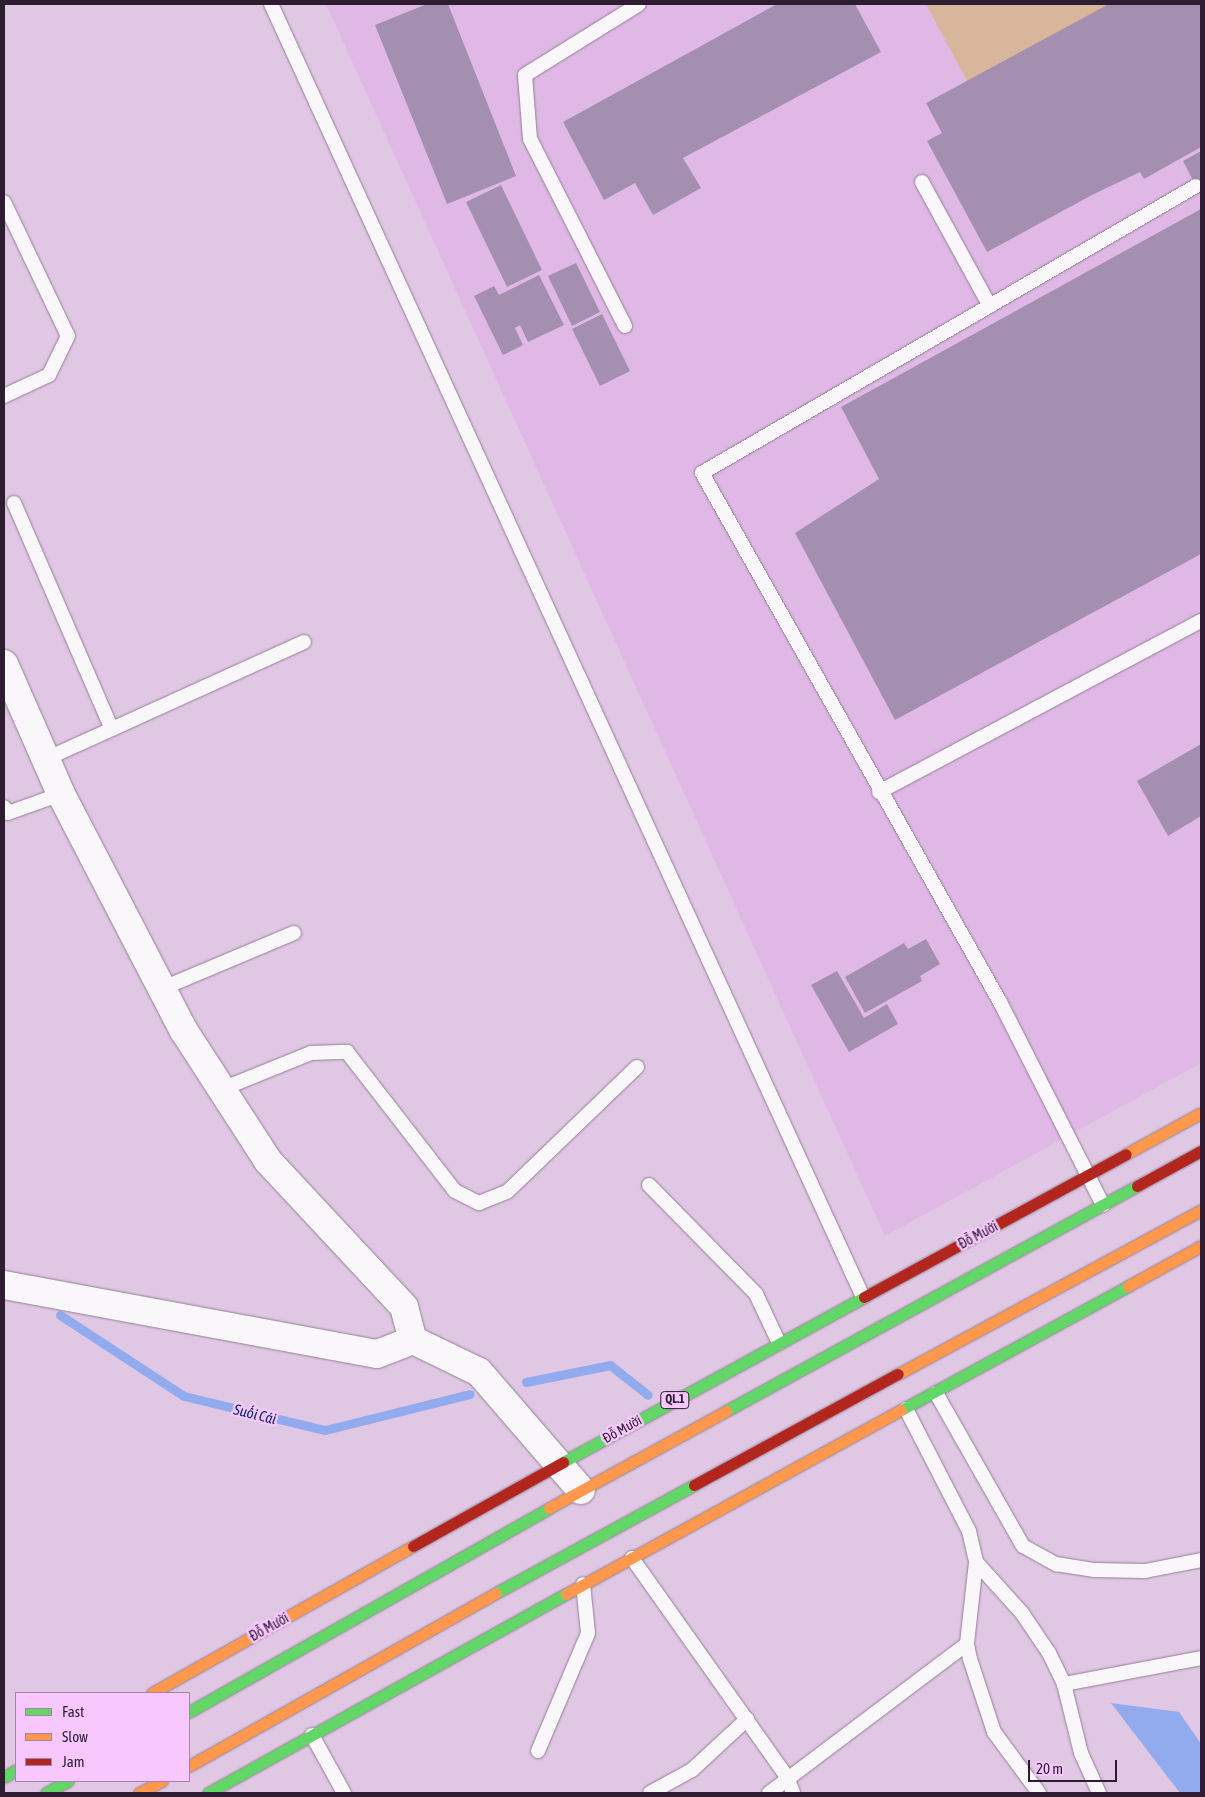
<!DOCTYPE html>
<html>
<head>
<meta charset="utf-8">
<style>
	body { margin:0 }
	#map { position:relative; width:1205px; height:1797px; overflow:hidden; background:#e0c7e3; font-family:"Asap Condensed",sans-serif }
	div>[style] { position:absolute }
	.built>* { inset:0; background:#e0b8e6 }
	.green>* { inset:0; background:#d7b69c }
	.water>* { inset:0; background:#92aaee }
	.stream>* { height:9px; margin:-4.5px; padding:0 4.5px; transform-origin:4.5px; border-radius:4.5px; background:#92aaee }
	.building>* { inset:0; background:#a48fb0 }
	.roads { filter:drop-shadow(0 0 1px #928095) drop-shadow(0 0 1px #928095) }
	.lane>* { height:14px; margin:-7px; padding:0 7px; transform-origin:7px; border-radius:7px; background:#faf7fb }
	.street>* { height:28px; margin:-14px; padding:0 14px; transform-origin:14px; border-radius:14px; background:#faf7fb }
	.fast>* { height:11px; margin:-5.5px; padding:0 5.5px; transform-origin:5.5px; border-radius:5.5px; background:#63d668 }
	.slow>* { height:11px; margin:-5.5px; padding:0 5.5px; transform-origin:5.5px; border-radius:5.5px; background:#ff974d }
	.jam>* { height:11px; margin:-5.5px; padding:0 5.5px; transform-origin:5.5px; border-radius:5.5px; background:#b3261e }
	span { translate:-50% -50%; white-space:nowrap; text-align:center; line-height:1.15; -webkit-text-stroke:5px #f7c7fe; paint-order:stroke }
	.shield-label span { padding:1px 4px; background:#f7c7fe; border:1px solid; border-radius:4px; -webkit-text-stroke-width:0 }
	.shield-label { font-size:12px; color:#2e1d31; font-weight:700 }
	.street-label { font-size:14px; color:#2e1d31 }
	.water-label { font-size:15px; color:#0a2a6a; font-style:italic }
	.frame { position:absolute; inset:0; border:5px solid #2e1d31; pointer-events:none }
	.legend { position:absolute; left:15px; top:1692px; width:175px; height:90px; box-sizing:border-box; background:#f7c7fe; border:1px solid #a783ac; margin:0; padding:6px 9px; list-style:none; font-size:15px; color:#2e1d31 }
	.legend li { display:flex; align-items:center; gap:10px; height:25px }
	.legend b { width:25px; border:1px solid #a783ac }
	.scale { position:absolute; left:1028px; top:1760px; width:89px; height:22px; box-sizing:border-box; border:2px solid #2e1d31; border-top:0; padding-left:6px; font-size:15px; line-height:18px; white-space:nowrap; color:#2e1d31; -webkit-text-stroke:4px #f7c7fe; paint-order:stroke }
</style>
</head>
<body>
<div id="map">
	<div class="built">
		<div style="clip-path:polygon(326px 4px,1201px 4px,1201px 1063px,885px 1236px)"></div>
	</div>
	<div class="green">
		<div style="clip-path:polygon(926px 4px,1151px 4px,975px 96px)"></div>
	</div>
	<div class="water">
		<div style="clip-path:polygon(1111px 1703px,1179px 1712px,1201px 1744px,1201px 1793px,1180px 1793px)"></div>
	</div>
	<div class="stream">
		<div style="left:60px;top:1315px;width:148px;rotate:33.2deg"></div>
		<div style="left:184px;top:1396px;width:145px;rotate:13.6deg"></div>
		<div style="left:325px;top:1430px;width:149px;rotate:-13.9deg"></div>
		<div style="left:526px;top:1382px;width:86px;rotate:-11.4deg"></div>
		<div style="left:610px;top:1365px;width:48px;rotate:38.3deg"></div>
	</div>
	<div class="building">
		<div style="clip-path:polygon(427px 4px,448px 4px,516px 176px,447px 204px,375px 25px)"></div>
		<div style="clip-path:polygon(777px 4px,855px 4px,881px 52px,683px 158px,701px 188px,653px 215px,635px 183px,604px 200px,563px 122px)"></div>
		<div style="clip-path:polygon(1109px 4px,1201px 4px,1201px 147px,1144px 179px,1140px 172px,1092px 195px,987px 252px,927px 141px,942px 133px,926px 103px)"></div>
		<div style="clip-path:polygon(1201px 151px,1201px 196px,1183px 161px)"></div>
		<div style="clip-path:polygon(501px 185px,542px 270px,507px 287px,466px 202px)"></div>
		<div style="clip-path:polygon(1201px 209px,1201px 554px,895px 720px,795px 533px,879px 479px,841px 407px)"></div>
		<div style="clip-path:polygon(576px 263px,600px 312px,572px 326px,548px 276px)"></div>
		<div style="clip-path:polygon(539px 275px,564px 325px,528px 342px,520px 325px,515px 328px,523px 345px,503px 355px,474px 296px,494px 286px,499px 295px)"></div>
		<div style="clip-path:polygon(602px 314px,630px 371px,600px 386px,572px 329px)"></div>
		<div style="clip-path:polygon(1201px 744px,1201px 816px,1168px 836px,1137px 781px)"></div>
		<div style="clip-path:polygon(926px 939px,940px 964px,920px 976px,922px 981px,865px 1013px,845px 977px,904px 943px,908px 949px)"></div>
		<div style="clip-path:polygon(837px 971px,864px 1018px,887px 1004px,898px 1024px,849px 1052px,811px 985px)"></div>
	</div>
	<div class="roads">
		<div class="lane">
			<div style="left:271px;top:4px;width:1422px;rotate:65.4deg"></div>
			<div style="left:922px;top:182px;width:141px;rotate:61.3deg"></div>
			<div style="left:4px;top:202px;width:148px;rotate:64.5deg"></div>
			<div style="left:68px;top:336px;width:43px;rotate:116deg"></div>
			<div style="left:49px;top:375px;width:50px;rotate:155deg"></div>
			<div style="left:625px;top:326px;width:210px;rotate:-116.9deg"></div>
			<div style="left:530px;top:139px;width:64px;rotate:-94.5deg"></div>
			<div style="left:525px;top:75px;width:134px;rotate:-31.9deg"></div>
			<div style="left:14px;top:503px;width:246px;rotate:66.6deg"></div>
			<div style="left:48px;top:758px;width:281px;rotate:-24.4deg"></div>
			<div style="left:879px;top:792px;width:365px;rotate:-28deg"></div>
			<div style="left:4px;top:807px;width:7px;rotate:56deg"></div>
			<div style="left:8px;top:813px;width:56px;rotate:-19.7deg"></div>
			<div style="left:163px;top:988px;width:142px;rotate:-22.8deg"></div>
			<div style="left:222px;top:1089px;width:96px;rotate:-22deg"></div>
			<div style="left:311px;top:1053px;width:36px;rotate:-2deg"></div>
			<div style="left:347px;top:1052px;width:176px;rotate:52.2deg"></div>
			<div style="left:455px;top:1191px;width:27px;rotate:27deg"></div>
			<div style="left:479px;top:1203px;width:31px;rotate:-22deg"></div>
			<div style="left:508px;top:1191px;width:179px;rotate:-43.9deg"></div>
			<div style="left:649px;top:1185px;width:153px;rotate:45.5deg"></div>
			<div style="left:756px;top:1294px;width:54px;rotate:64.9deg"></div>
			<div style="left:1103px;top:1205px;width:228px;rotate:-116.9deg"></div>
			<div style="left:1000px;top:1002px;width:607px;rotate:-119.39deg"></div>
			<div style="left:702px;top:473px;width:571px;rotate:-30.16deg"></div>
			<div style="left:936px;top:1393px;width:176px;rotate:60.4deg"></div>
			<div style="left:1023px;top:1546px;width:38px;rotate:29deg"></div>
			<div style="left:1056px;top:1564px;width:39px;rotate:9deg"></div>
			<div style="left:1095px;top:1570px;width:50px;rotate:1.1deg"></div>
			<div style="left:1145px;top:1571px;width:57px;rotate:-11.1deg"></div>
			<div style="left:906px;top:1409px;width:137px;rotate:62.7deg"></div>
			<div style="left:969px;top:1531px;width:32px;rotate:77deg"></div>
			<div style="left:976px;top:1562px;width:69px;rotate:48deg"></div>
			<div style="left:1022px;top:1613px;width:48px;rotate:56deg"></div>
			<div style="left:1049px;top:1653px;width:34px;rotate:64deg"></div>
			<div style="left:1064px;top:1684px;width:71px;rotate:76.2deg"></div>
			<div style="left:1081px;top:1753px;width:44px;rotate:65.8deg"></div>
			<div style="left:632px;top:1558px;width:268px;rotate:54.7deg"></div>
			<div style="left:787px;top:1777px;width:17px;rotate:69deg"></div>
			<div style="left:976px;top:1562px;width:82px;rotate:96.3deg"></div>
			<div style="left:967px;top:1644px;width:15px;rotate:79deg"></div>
			<div style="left:970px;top:1659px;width:77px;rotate:71.8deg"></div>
			<div style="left:994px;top:1732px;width:76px;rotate:53.6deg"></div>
			<div style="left:1064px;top:1684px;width:139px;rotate:-10.7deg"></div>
			<div style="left:312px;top:1735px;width:66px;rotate:61.1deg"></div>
			<div style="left:538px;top:1751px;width:128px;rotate:-67deg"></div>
			<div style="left:588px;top:1633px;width:49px;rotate:-95.8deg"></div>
			<div style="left:650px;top:1793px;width:48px;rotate:-28.7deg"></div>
			<div style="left:692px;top:1770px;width:75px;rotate:-42.8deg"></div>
			<div style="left:769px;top:1793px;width:248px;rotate:-37deg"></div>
		</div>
		<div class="street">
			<div style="left:4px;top:664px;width:142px;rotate:66.3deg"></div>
			<div style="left:61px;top:794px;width:267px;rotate:62.6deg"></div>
			<div style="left:184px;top:1031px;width:155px;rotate:57.1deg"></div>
			<div style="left:268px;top:1161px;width:200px;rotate:47deg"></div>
			<div style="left:404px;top:1307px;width:34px;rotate:75deg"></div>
			<div style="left:4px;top:1285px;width:379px;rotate:10.5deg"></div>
			<div style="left:377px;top:1354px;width:39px;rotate:-21deg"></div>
			<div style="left:413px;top:1340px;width:73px;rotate:25.9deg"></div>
			<div style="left:479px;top:1372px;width:156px;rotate:49.2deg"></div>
		</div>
		<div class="fast">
			<div style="left:901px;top:1410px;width:259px;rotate:-28.6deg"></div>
			<div style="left:726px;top:1411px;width:469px;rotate:-28.7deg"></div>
			<div style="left:563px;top:1462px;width:343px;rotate:-28.7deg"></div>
			<div style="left:496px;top:1593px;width:226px;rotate:-28.6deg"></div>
			<div style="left:189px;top:1712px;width:414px;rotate:-29.5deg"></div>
			<div style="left:4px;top:1777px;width:14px;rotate:-30deg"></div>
			<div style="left:46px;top:1793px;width:25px;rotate:-29deg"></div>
			<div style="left:208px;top:1793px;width:410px;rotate:-29.1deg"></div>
		</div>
		<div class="slow">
			<div style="left:1126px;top:1154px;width:85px;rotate:-28.7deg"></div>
			<div style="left:1128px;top:1286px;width:83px;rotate:-28.7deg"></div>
			<div style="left:898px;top:1374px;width:345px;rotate:-28.4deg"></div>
			<div style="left:549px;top:1508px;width:202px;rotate:-28.7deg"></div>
			<div style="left:566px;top:1594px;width:382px;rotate:-28.8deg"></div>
			<div style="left:152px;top:1693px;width:300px;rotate:-29.4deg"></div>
			<div style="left:189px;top:1766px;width:352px;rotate:-29.4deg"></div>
			<div style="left:139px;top:1793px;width:26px;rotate:-28deg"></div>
		</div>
		<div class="jam">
			<div style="left:1137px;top:1186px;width:73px;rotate:-28.7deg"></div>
			<div style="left:864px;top:1297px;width:298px;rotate:-28.6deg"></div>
			<div style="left:694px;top:1485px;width:232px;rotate:-28.6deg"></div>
			<div style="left:413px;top:1546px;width:172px;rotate:-29.2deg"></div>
		</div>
	</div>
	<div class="shield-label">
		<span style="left:675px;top:1400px">QL.1</span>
	</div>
	<div class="street-label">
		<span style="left:978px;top:1235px;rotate:-28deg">Đỗ Mười</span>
		<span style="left:622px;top:1429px;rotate:-29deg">Đỗ Mười</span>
		<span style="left:269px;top:1627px;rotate:-29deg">Đỗ Mười</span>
	</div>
	<div class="water-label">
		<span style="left:255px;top:1414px;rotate:14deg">Suối Cái</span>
	</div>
	<div class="frame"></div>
	<ul class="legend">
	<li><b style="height:6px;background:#63d668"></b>Fast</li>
	<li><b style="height:6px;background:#ff974d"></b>Slow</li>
	<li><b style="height:6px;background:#b3261e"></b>Jam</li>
	</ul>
	<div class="scale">20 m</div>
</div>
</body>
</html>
